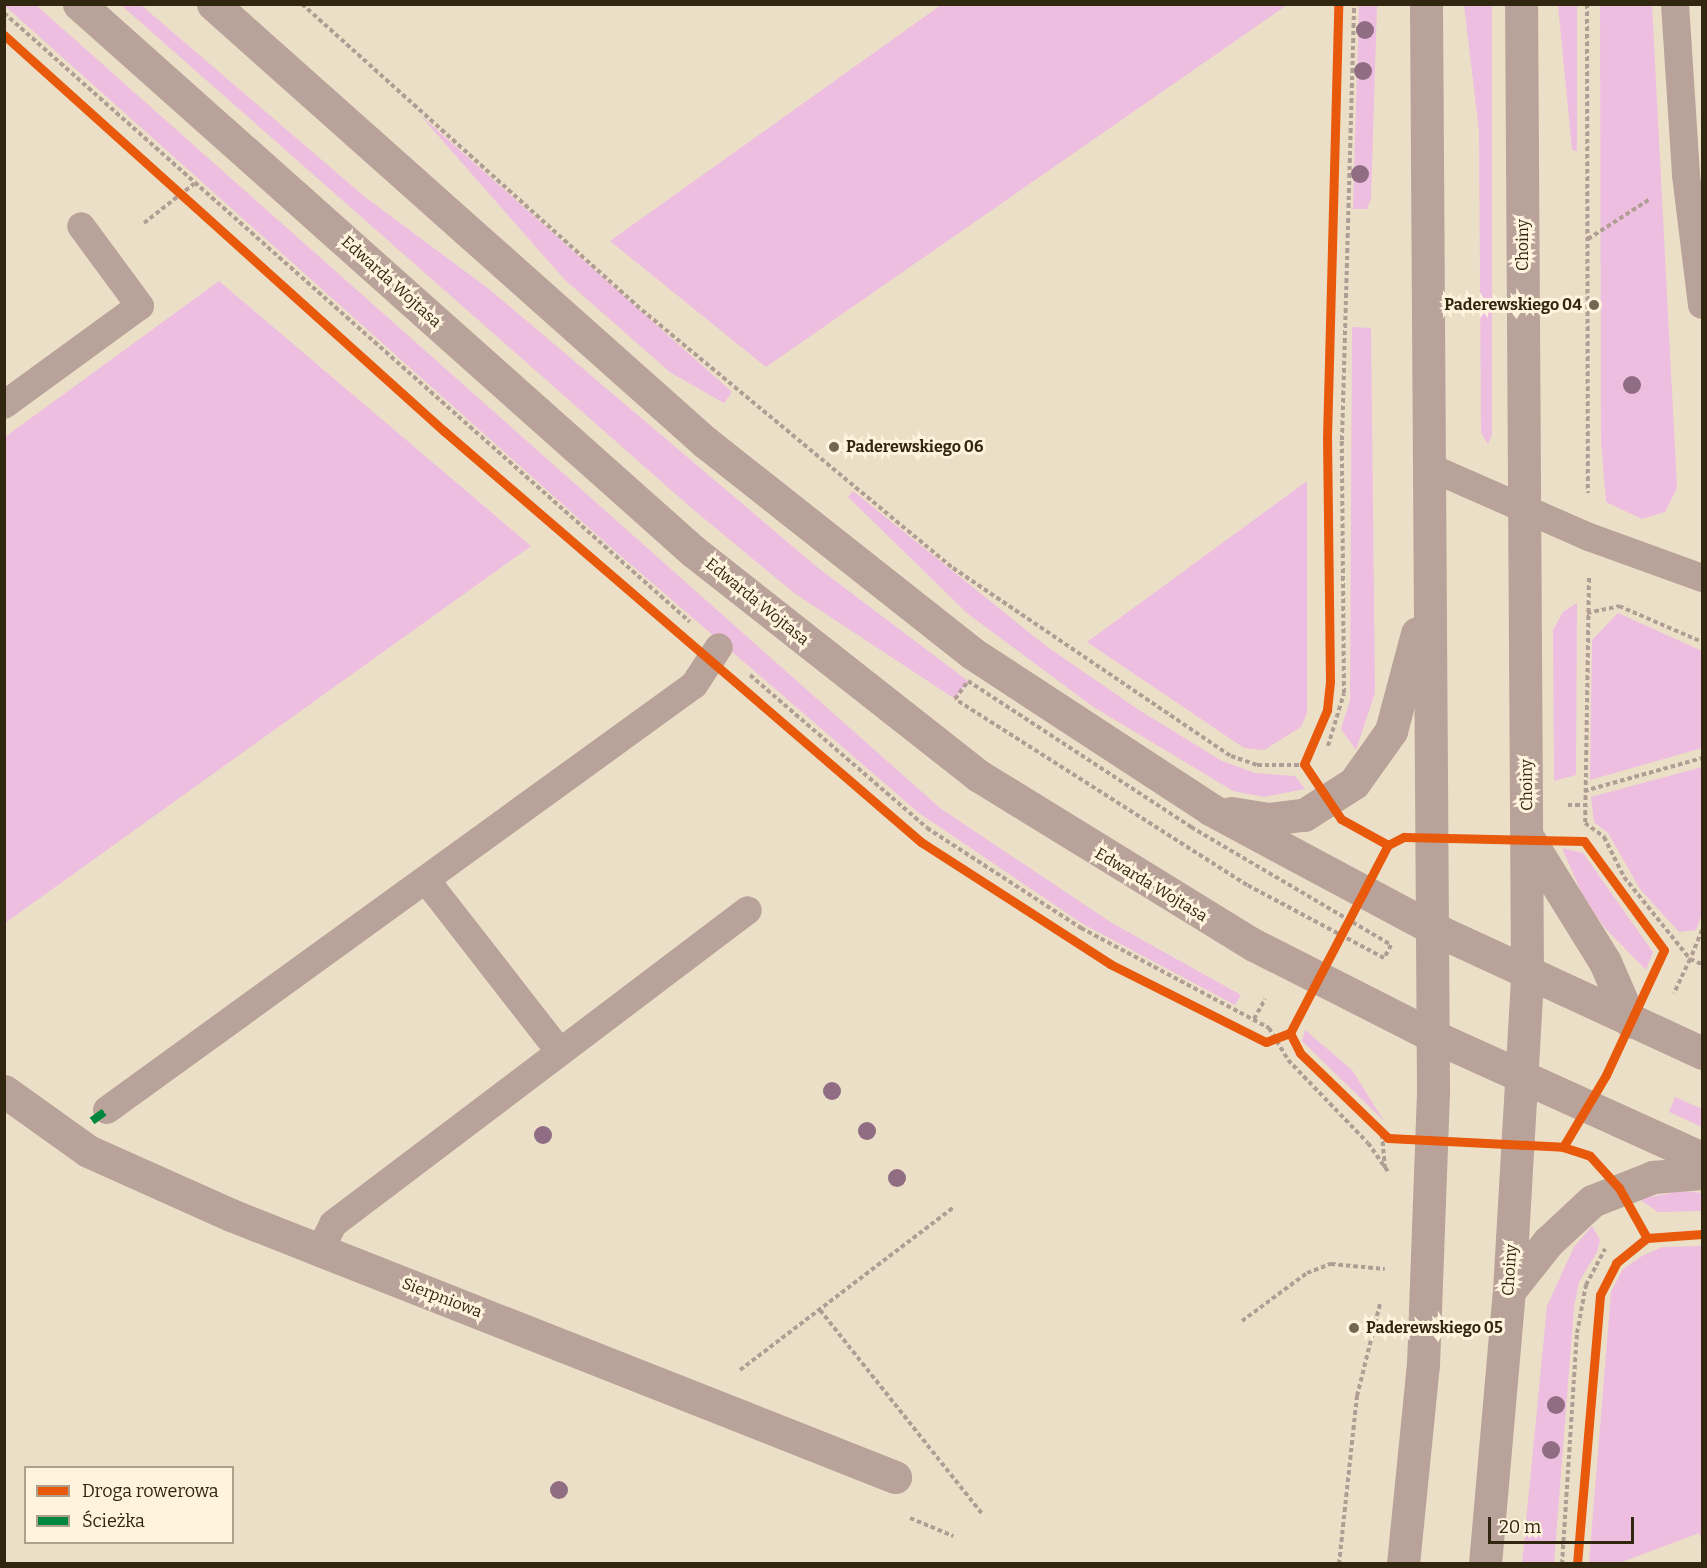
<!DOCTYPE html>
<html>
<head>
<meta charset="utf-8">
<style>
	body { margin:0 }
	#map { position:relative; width:1707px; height:1568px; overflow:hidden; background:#ecdfc7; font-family:Bitter,serif }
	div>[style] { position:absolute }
	.green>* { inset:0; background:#edbee0 }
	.path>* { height:4px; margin-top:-2px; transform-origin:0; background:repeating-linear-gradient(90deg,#b09e94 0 4.5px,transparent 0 7.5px) }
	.service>* { height:28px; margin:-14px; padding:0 14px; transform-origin:14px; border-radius:14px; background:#b9a299 }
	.minor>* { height:33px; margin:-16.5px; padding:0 16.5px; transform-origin:16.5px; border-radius:16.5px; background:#b9a299 }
	.tertiary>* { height:33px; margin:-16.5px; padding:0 16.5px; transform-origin:16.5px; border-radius:16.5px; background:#b9a299 }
	.quiet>* { height:8px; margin-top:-4px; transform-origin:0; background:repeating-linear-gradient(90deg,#00873e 0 15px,transparent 0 23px) }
	.cycleway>* { height:9px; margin:-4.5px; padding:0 4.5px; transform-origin:4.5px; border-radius:4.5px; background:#e8590c }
	.trees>* { width:18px; height:18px; margin:-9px; border-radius:50%; background:#906d82 }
	.dots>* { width:16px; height:16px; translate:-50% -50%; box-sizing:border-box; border:3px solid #fff3dd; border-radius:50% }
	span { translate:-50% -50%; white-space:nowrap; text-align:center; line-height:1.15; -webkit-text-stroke:6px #fff3dd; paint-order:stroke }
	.street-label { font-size:16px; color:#312610 }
	.poi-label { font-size:16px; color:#312610; font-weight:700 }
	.right { translate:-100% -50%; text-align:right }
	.left { translate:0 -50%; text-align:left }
	.frame { position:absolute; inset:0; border:6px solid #312610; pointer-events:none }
	.legend { position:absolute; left:24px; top:1466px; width:210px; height:78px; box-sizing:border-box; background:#fff3dd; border:2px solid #ada18b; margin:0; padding:8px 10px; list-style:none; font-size:18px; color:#312610 }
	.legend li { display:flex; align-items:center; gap:12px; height:30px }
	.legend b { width:30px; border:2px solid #ada18b }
	.scale { position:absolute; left:1488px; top:1517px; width:146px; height:27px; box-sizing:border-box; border:3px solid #312610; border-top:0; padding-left:8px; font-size:18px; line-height:21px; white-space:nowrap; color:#312610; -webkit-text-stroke:4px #fff3dd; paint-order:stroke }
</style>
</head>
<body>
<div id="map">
	<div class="green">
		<div style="clip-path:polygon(36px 5px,940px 808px,1112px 923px,1241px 995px,1235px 1005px,1083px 924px,919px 813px,614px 550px,5px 6px)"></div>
		<div style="clip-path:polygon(121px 5px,141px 5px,365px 197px,489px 289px,817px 567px,968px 681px,955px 699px,794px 593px,689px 506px)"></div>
		<div style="clip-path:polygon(941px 5px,1287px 5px,766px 367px,610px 241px)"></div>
		<div style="clip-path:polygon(1359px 5px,1377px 5px,1371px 199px,1367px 209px,1353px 209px)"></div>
		<div style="clip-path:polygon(1464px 5px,1492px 5px,1492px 435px,1488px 444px,1481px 433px,1479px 131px)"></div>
		<div style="clip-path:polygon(1558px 5px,1577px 5px,1577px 151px,1572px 150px)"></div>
		<div style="clip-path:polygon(1600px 5px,1652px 5px,1677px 488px,1665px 512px,1642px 519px,1606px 502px,1601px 443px)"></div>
		<div style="clip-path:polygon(419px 114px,732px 392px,724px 403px,671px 373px,564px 279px)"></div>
		<div style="clip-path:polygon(219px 281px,531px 546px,5px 923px,5px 437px)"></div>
		<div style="clip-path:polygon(1352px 327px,1371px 328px,1375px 693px,1356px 750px,1341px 729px,1350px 700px)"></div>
		<div style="clip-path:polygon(1307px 481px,1307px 713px,1301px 727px,1264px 750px,1244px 748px,1087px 642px)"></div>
		<div style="clip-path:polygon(853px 491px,1046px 646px,1139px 710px,1222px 761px,1255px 773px,1295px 776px,1305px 789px,1264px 797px,1233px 791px,1092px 706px,968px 614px,848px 497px)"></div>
		<div style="clip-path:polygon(1577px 603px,1576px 775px,1554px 781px,1553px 630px,1563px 612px)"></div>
		<div style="clip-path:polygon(1618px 613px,1702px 651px,1702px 748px,1590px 780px,1592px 640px)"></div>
		<div style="clip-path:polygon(1702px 767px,1702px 914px,1696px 930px,1679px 932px,1640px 889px,1608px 833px,1594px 822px,1591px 797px)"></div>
		<div style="clip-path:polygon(1562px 848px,1583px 853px,1653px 952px,1646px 970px,1604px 927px,1582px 894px)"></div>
		<div style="clip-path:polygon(1305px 1030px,1352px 1070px,1384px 1121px,1302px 1041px)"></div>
		<div style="clip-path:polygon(1675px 1097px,1702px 1109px,1702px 1127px,1669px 1112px)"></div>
		<div style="clip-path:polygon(1681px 1191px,1702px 1193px,1702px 1211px,1658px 1212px,1639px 1199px)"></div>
		<div style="clip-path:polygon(1592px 1226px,1600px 1240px,1597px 1252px,1579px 1282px,1574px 1307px,1554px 1563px,1522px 1563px,1547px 1306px,1574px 1247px)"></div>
		<div style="clip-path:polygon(1702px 1246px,1702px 1542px,1699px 1533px,1619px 1563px,1589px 1563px,1611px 1292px,1623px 1269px,1642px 1256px,1662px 1247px)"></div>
	</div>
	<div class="path">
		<div style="left:302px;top:4px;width:457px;rotate:42deg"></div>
		<div style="left:642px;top:310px;width:404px;rotate:39.7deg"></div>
		<div style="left:953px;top:568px;width:336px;rotate:34.1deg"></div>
		<div style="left:1231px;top:756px;width:28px;rotate:19deg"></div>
		<div style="left:1257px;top:765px;width:44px"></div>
		<div style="left:1587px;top:4px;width:489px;rotate:89.9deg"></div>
		<div style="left:4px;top:13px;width:917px;rotate:41.6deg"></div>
		<div style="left:144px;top:223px;width:65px;rotate:-38.1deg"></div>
		<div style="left:1588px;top:239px;width:74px;rotate:-32.8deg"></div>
		<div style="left:1589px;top:578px;width:245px;rotate:90.9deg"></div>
		<div style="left:1585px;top:823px;width:24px;rotate:36deg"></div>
		<div style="left:1604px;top:837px;width:45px;rotate:63.4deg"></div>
		<div style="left:1624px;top:877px;width:105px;rotate:51.2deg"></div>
		<div style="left:1690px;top:959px;width:38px;rotate:115deg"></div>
		<div style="left:1587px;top:613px;width:33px;rotate:-12deg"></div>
		<div style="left:1619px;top:606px;width:90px;rotate:23.4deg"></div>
		<div style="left:750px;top:675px;width:234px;rotate:40.8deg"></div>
		<div style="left:927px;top:828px;width:184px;rotate:33deg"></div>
		<div style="left:1081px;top:928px;width:213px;rotate:28deg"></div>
		<div style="left:1269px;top:1028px;width:37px;rotate:59deg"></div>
		<div style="left:1288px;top:1060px;width:115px;rotate:46.1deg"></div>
		<div style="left:1368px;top:1143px;width:35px;rotate:55deg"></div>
		<div style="left:968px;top:681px;width:267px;rotate:33.2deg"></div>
		<div style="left:1191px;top:827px;width:232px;rotate:30.5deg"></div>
		<div style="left:1391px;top:945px;width:15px;rotate:118deg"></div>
		<div style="left:1384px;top:958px;width:155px;rotate:-151.9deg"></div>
		<div style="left:1247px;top:885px;width:346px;rotate:-147.5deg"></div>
		<div style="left:955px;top:699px;width:22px;rotate:-54deg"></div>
		<div style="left:1328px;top:746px;width:55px;rotate:-73.2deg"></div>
		<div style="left:1344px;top:693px;width:253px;rotate:-90.5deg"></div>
		<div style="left:1342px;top:440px;width:436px;rotate:-88.4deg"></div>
		<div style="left:1584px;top:791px;width:123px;rotate:-15.6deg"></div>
		<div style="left:1568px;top:805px;width:16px"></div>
		<div style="left:1702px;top:930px;width:31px;rotate:112deg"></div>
		<div style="left:1690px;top:959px;width:13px;rotate:23deg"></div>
		<div style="left:1254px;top:1019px;width:23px;rotate:-61deg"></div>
		<div style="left:1382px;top:1134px;width:34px;rotate:85deg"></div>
		<div style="left:820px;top:1310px;width:260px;rotate:51.5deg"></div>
		<div style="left:1242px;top:1321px;width:81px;rotate:-36.4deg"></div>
		<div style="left:1307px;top:1273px;width:26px;rotate:-21deg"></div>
		<div style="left:1331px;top:1264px;width:54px;rotate:5.3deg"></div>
		<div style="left:740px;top:1370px;width:270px;rotate:-37.3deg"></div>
		<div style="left:910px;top:1518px;width:47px;rotate:22.7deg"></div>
		<div style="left:1339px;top:1564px;width:169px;rotate:-83.9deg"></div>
		<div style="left:1357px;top:1396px;width:95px;rotate:-76deg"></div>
		<div style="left:1562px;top:1564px;width:231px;rotate:-86.3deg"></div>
		<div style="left:1577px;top:1333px;width:49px;rotate:-79.4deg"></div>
		<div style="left:1586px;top:1285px;width:41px;rotate:-62.2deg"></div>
	</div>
	<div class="service">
		<div style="left:1675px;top:4px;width:171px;rotate:86.3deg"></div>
		<div style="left:1686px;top:175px;width:131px;rotate:83deg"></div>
		<div style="left:4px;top:405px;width:168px;rotate:-36.1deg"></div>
		<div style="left:140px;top:306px;width:99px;rotate:-126.4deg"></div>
		<div style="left:1427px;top:466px;width:177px;rotate:23.7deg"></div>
		<div style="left:1589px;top:537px;width:120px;rotate:19.9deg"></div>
		<div style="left:426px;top:880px;width:218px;rotate:52.1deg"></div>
		<div style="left:107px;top:1110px;width:725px;rotate:-35.91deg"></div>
		<div style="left:694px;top:685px;width:45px;rotate:-56.7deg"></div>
		<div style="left:320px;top:1250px;width:29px;rotate:-63deg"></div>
		<div style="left:333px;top:1224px;width:520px;rotate:-37.11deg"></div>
	</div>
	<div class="minor">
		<div style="left:4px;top:1091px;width:103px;rotate:35.5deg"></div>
		<div style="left:88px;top:1151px;width:157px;rotate:24.1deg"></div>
		<div style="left:231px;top:1215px;width:714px;rotate:21.53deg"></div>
	</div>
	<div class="tertiary">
		<div style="left:79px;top:4px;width:822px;rotate:41.7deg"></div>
		<div style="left:693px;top:551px;width:364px;rotate:38.2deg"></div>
		<div style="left:979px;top:776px;width:323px;rotate:31.6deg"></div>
		<div style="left:1254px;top:945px;width:201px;rotate:26.9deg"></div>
		<div style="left:1433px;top:1036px;width:295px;rotate:24.4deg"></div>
		<div style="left:213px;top:4px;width:659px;rotate:41.68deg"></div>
		<div style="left:705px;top:442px;width:340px;rotate:38.3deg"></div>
		<div style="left:972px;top:653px;width:285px;rotate:33.2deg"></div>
		<div style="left:1210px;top:809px;width:252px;rotate:28.2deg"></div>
		<div style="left:1432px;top:928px;width:298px;rotate:24.8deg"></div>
		<div style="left:1231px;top:813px;width:38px;rotate:9deg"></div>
		<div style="left:1269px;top:819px;width:35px;rotate:-7deg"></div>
		<div style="left:1304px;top:815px;width:59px;rotate:-32.6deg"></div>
		<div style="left:1354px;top:783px;width:64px;rotate:-54.6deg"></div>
		<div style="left:1391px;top:731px;width:101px;rotate:-75.1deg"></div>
		<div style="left:1530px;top:841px;width:142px;rotate:58.2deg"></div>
		<div style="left:1605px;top:962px;width:65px;rotate:66.6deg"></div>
		<div style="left:1509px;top:1291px;width:63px;rotate:-51.5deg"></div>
		<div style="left:1548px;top:1242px;width:60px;rotate:-43deg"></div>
		<div style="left:1592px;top:1201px;width:66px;rotate:-21.5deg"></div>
		<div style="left:1653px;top:1177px;width:49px;rotate:-4.7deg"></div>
		<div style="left:1403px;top:1564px;width:200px;rotate:-84.3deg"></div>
		<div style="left:1423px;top:1365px;width:277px;rotate:-87.9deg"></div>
		<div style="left:1433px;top:1088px;width:1084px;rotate:-90.37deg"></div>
		<div style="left:1485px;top:1564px;width:274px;rotate:-85deg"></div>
		<div style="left:1509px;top:1291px;width:317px;rotate:-86.7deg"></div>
		<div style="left:1527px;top:975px;width:971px;rotate:-90.35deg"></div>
	</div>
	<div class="quiet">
		<div style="left:92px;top:1121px;width:19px;rotate:-36deg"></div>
	</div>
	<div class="cycleway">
		<div style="left:4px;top:35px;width:592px;rotate:41.99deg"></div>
		<div style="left:444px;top:431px;width:630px;rotate:40.75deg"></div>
		<div style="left:921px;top:842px;width:225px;rotate:32.8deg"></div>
		<div style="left:1110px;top:964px;width:174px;rotate:26.6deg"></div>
		<div style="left:1266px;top:1042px;width:26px;rotate:-21deg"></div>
		<div style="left:1290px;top:1033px;width:212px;rotate:-62.5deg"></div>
		<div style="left:1388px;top:845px;width:54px;rotate:-151deg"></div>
		<div style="left:1341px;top:819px;width:66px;rotate:-123.9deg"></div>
		<div style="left:1304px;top:764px;width:59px;rotate:-66.9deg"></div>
		<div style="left:1327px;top:710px;width:29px;rotate:-84deg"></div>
		<div style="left:1330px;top:681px;width:243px;rotate:-90.7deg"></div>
		<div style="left:1327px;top:438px;width:434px;rotate:-88.5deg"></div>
		<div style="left:1388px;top:845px;width:18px;rotate:-27deg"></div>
		<div style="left:1404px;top:837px;width:180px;rotate:1.3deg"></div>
		<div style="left:1584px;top:841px;width:135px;rotate:53.7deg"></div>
		<div style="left:1664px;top:950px;width:138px;rotate:114.9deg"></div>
		<div style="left:1606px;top:1075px;width:84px;rotate:120.8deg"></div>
		<div style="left:1290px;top:1033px;width:22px;rotate:63deg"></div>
		<div style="left:1300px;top:1053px;width:122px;rotate:44deg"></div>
		<div style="left:1388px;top:1138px;width:175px;rotate:2.9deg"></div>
		<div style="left:1563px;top:1147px;width:28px;rotate:18deg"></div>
		<div style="left:1590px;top:1156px;width:43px;rotate:47.8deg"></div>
		<div style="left:1619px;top:1188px;width:57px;rotate:60.8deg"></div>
		<div style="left:1577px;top:1564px;width:270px;rotate:-85.1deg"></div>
		<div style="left:1600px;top:1295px;width:36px;rotate:-63deg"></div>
		<div style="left:1616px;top:1263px;width:40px;rotate:-39deg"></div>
		<div style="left:1647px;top:1238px;width:55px;rotate:-4.2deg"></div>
	</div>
	<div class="trees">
		<div style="left:1365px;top:30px"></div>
		<div style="left:1363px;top:71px"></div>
		<div style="left:1360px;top:174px"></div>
		<div style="left:1632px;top:385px"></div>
		<div style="left:832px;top:1091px"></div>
		<div style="left:867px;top:1131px"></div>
		<div style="left:543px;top:1135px"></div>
		<div style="left:897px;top:1178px"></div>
		<div style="left:1556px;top:1405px"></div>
		<div style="left:1551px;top:1450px"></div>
		<div style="left:559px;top:1490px"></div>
	</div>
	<div class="dots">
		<div style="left:1594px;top:305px;background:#726750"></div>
		<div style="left:834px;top:447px;background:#726750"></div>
		<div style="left:1354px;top:1328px;background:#726750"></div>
	</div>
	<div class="street-label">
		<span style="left:1523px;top:245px;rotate:-90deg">Choiny</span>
		<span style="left:391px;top:282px;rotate:42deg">Edwarda Wojtasa</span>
		<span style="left:757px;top:602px;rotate:39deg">Edwarda Wojtasa</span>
		<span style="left:1527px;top:785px;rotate:-91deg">Choiny</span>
		<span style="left:1151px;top:885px;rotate:31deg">Edwarda Wojtasa</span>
		<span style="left:1510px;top:1270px;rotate:-86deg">Choiny</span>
		<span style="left:442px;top:1298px;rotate:21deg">Sierpniowa</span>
	</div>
	<div class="poi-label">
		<span class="right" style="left:1582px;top:305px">Paderewskiego 04</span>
		<span class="left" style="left:846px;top:447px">Paderewskiego 06</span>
		<span class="left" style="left:1366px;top:1328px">Paderewskiego 05</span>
	</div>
	<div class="frame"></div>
	<ul class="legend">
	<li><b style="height:8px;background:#e8590c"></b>Droga rowerowa</li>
	<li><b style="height:8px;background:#00873e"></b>Ścieżka</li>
	</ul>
	<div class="scale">20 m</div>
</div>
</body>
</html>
